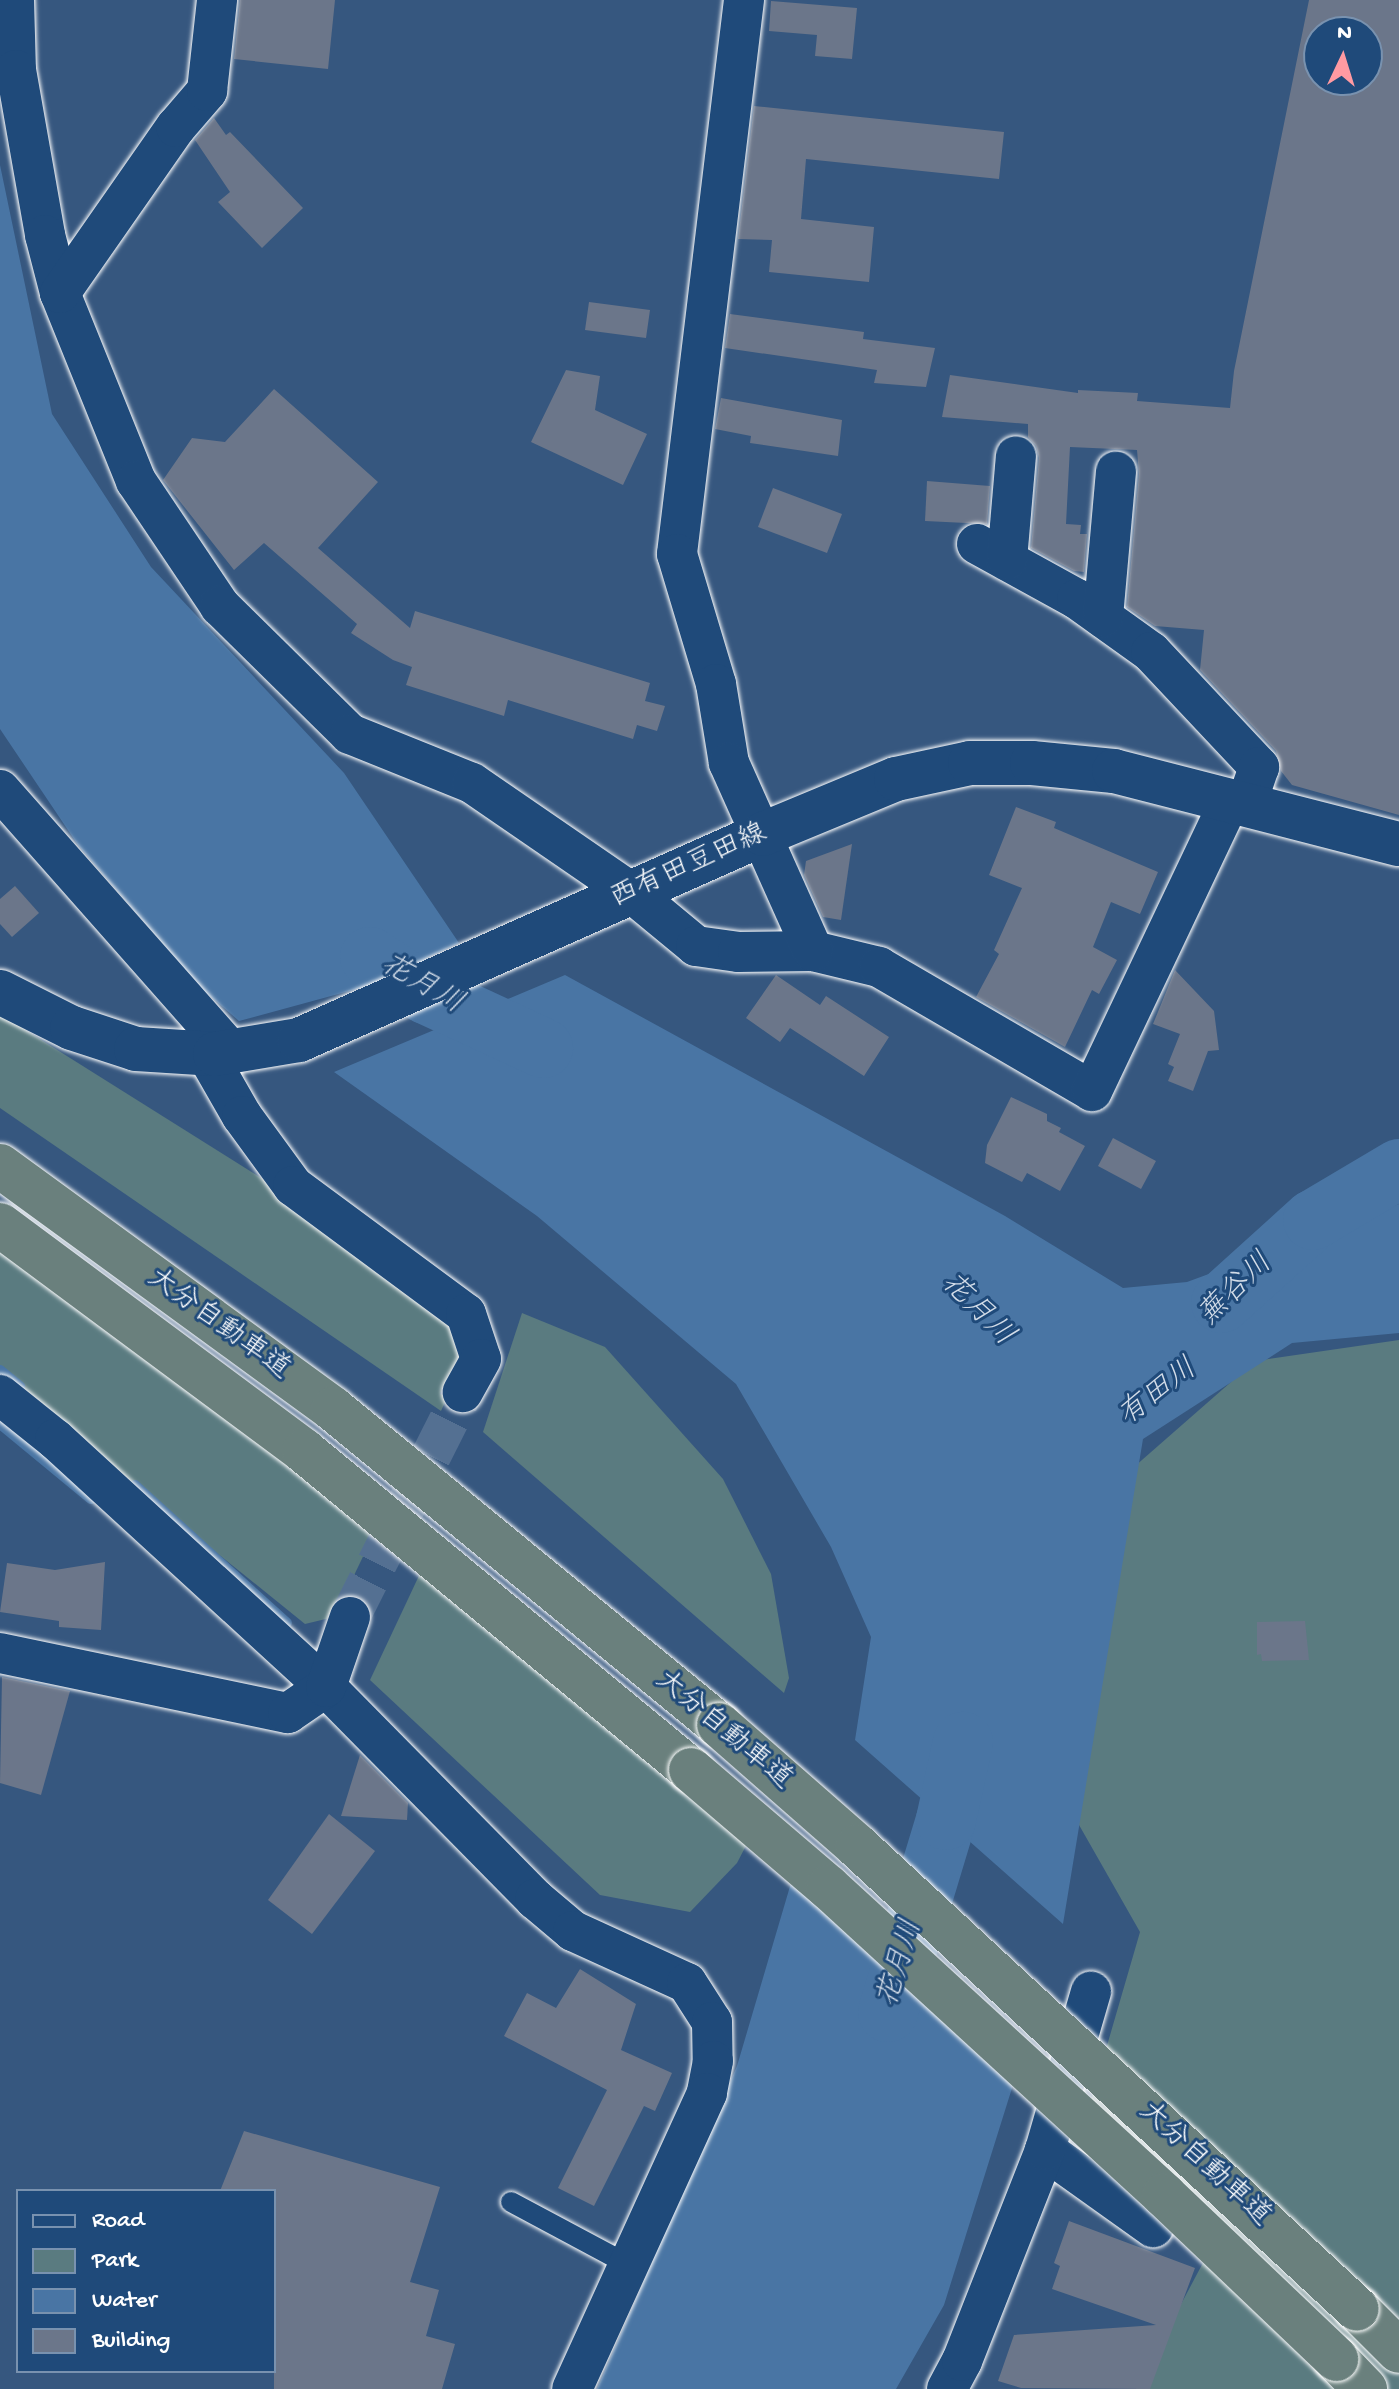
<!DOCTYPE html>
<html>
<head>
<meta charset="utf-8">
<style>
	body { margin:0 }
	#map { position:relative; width:1399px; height:2389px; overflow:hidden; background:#36577f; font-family:"Gochi Hand","Klee One",sans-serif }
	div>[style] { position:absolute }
	.green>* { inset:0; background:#5a7b80 }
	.water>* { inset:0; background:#4975a4 }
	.stream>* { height:10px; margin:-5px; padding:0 5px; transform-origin:5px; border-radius:5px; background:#4975a4 }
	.river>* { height:60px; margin:-30px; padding:0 30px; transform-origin:30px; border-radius:30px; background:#4975a4 }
	.building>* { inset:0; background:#6b768a }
	.minor-tunnel>* { height:40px; margin-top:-20px; transform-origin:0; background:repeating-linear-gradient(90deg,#547092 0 40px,transparent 0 60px) }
	.roads { filter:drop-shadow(0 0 2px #fff) drop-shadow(0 0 2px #fff) }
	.service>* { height:20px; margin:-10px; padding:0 10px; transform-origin:10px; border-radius:10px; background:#1f4a7a }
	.minor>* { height:40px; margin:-20px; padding:0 20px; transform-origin:20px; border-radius:20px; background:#1f4a7a }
	.secondary>* { height:44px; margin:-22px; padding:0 22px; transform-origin:22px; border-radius:22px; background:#1f4a7a }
	.motorway>* { height:44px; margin:-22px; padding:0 22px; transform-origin:22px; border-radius:22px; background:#6a807d }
	.bridges { filter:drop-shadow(0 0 2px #fff) drop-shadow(0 0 2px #fff) }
	.motorway-bridge>* { height:44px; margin:-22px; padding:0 22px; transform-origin:22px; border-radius:22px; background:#6a807d }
	span { translate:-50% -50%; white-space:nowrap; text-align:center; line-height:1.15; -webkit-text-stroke:6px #1f4a7a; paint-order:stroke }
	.street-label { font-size:28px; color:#fff }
	.water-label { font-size:30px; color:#d2dce8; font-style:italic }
	.legend { position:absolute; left:16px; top:2189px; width:260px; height:184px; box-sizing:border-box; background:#1f4a7a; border:2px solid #7992af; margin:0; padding:10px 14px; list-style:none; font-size:24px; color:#fff }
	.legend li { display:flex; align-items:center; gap:16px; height:40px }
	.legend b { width:40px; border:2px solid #7992af }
	.north { position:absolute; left:1303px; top:16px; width:80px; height:80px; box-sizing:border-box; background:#1f4a7a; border:2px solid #7992af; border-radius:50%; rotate:4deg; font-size:22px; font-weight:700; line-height:32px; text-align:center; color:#fff }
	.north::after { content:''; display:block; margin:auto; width:28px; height:36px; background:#ff9aa2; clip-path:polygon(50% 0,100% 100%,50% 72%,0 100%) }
</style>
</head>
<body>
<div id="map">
	<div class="green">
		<div style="clip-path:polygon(0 1014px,277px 1188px,454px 1317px,464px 1361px,441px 1411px,0 1108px)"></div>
		<div style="clip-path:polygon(0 1234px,383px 1515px,334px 1617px,305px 1624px,0 1378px)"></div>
		<div style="clip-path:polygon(522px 1313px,605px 1347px,723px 1479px,771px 1574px,789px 1678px,784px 1693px,483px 1432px)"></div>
		<div style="clip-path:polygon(1399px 1340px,1399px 2389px,1136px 2389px,1205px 2259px,1079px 2142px,1140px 1932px,1050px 1774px,1102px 1495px,1255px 1361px)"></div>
		<div style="clip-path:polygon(432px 1548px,764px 1811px,737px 1863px,690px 1912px,600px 1895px,370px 1680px)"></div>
	</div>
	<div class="water">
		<div style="clip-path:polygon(0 165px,52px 414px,151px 567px,344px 773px,459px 943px,364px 987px,239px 1021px,201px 988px,78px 845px,0 729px)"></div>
		<div style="clip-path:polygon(565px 975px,1005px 1216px,1123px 1288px,1187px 1282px,1399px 1204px,1399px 1333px,1292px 1343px,1143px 1439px,1063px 1924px,855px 1740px,871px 1637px,831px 1547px,736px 1384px,537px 1216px,334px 1072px)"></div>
		<div style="clip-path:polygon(796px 1866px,1018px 2069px,944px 2305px,896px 2389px,597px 2389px,737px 2066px)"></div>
	</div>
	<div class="stream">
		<div style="left:0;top:1370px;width:26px;rotate:39deg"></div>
		<div style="left:0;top:1424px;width:118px;rotate:39.5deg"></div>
		<div style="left:135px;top:1485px;width:205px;rotate:42.2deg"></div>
	</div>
	<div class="river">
		<div style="left:370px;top:957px;width:67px;rotate:33.5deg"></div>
		<div style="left:426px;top:994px;width:129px;rotate:24.8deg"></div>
		<div style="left:1221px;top:1303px;width:124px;rotate:-42.1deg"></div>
		<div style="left:1313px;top:1220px;width:100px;rotate:-30.7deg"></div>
		<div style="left:888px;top:2012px;width:201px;rotate:-73.2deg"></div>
		<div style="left:946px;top:1820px;width:80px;rotate:-77.7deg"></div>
	</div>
	<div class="building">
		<div style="clip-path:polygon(240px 0,335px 0,328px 69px,234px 59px)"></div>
		<div style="clip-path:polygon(evenodd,1309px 0,1399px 0,1399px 815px,1292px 785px,1281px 771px,1276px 751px,1200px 670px,1204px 630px,1155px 626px,1127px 607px,1139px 474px,1137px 450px,1070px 447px,1066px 524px,1081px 525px,1080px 534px,1087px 534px,1084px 572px,1074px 571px,1031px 548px,1039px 458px,1036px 446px,1028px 437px,1028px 424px,942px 417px,950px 375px,1078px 393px,1078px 390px,1138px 393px,1137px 401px,1230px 408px,1234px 371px,1309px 0,1319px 32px,1367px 32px,1367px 80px,1319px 80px,1319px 32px)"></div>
		<div style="clip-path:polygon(771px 1px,857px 8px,852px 59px,815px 56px,817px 35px,769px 31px)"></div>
		<div style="clip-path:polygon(754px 106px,1004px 132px,999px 179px,806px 159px,801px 219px,874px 227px,869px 282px,769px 272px,772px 240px,738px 239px)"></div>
		<div style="clip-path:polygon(214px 118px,226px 135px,230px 132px,303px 208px,262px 248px,218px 202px,230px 192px,195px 140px)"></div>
		<div style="clip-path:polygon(589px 302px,650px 310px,646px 338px,585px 330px)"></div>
		<div style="clip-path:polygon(730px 314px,864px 332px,863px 339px,935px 348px,926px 387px,874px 383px,877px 370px,725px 348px)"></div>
		<div style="clip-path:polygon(566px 370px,600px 376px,595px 410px,647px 434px,623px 485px,531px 442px)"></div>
		<div style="clip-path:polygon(274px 389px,378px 482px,318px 548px,410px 628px,415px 611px,650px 683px,645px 701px,665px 706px,657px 731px,637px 725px,633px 739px,508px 700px,504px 716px,406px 685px,412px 667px,393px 660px,351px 633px,357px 624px,264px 543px,234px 570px,163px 480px,192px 438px,225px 442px)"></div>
		<div style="clip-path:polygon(721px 398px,842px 420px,838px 456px,750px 443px,751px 436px,715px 429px)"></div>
		<div style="clip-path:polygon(927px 481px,990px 486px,987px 524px,925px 521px)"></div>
		<div style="clip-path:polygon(773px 488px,842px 514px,827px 553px,758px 527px)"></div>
		<div style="clip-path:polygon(1016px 807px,1056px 822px,1054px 828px,1158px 872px,1140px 914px,1111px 902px,1093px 947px,1117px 960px,1099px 994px,1092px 990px,1065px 1047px,976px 997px,999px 954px,994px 950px,1022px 888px,989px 875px)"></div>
		<div style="clip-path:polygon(852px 844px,841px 920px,823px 917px,804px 875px,806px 861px)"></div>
		<div style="clip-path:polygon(15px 886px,39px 913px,12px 937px,0 924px,0 899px)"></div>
		<div style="clip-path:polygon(1175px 970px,1214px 1011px,1219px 1050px,1208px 1051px,1193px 1091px,1168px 1081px,1174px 1067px,1168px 1064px,1180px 1034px,1153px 1024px)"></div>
		<div style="clip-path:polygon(776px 975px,820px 1005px,826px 996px,889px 1037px,864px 1076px,790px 1028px,780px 1042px,746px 1018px)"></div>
		<div style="clip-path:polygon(1011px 1097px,1047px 1114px,1047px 1121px,1061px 1128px,1059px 1132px,1085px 1146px,1060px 1191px,1027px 1173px,1022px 1182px,985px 1163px,987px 1145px)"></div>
		<div style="clip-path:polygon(1113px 1138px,1156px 1161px,1141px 1189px,1098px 1166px)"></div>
		<div style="clip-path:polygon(105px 1562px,101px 1630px,59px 1627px,59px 1621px,0 1612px,7px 1563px,55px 1570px)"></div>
		<div style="clip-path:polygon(1305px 1621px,1309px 1660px,1262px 1661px,1261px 1654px,1257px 1655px,1257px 1622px)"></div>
		<div style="clip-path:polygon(2px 1677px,70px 1691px,41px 1795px,0 1783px)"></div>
		<div style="clip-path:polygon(360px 1755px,408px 1803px,407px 1820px,341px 1816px)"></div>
		<div style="clip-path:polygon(329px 1814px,375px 1851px,312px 1934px,268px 1900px)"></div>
		<div style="clip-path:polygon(580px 1969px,636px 2004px,621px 2050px,672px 2073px,655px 2111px,644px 2106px,594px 2206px,558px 2188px,607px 2090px,504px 2036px,527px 1993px,556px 2008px)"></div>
		<div style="clip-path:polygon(244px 2131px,440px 2187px,410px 2282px,439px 2290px,426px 2336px,455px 2344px,442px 2389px,274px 2389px,274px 2191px,220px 2191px)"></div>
		<div style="clip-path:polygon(1069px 2221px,1195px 2268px,1150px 2389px,1021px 2388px,998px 2381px,1014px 2335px,1156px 2325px,1052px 2289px,1060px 2266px,1054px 2263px)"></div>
	</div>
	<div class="minor-tunnel">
		<div style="left:350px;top:1617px;width:252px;rotate:-63.3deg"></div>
	</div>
	<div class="roads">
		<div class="service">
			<div style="left:511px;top:2202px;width:134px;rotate:28.1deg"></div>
		</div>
		<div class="minor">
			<div style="left:14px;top:0;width:70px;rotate:88.4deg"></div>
			<div style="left:16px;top:70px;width:168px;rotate:80deg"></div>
			<div style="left:45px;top:235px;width:60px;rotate:75.5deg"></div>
			<div style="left:60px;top:293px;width:203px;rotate:68deg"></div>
			<div style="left:136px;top:481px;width:151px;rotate:56.1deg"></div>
			<div style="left:220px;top:606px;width:182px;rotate:44.6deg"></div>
			<div style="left:350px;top:734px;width:131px;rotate:21.9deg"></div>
			<div style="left:472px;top:783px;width:194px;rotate:34.5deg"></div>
			<div style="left:632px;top:893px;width:83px;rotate:39.6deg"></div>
			<div style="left:696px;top:946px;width:42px;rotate:8.1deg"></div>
			<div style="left:738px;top:952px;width:75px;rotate:-0.8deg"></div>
			<div style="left:813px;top:951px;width:68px;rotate:13.6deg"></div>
			<div style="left:879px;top:967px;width:246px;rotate:30.2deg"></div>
			<div style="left:1092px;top:1091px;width:321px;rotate:-64.6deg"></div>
			<div style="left:744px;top:0;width:558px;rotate:96.9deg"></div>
			<div style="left:677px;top:554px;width:136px;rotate:73.3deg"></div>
			<div style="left:716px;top:684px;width:80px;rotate:80.7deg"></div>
			<div style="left:729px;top:763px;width:206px;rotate:65.9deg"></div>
			<div style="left:60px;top:293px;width:203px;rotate:-55.1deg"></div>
			<div style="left:176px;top:127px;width:48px;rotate:-49.3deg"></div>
			<div style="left:207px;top:91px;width:92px;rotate:-83.7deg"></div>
			<div style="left:977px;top:544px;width:114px;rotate:28.8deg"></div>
			<div style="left:1077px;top:599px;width:91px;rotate:35.6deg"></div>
			<div style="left:1151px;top:652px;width:158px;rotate:46.8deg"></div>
			<div style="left:1259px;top:767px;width:40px;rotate:108.9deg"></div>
			<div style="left:1007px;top:560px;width:104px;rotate:-85.1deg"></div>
			<div style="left:1103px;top:617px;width:146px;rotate:-84.9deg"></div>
			<div style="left:0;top:790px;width:351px;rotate:48.5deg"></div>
			<div style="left:207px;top:1055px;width:70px;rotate:60.2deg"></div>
			<div style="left:242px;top:1116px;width:87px;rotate:53.9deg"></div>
			<div style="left:293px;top:1186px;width:215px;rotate:36.5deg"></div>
			<div style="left:466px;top:1314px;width:47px;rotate:71.6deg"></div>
			<div style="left:481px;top:1359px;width:38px;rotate:119deg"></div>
			<div style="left:0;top:1395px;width:70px;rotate:38.7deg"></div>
			<div style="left:55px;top:1439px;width:367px;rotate:42.5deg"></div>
			<div style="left:326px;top:1687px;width:298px;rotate:45.4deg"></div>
			<div style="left:535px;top:1899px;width:50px;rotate:40.1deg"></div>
			<div style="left:573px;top:1931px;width:125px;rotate:24.5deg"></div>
			<div style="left:687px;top:1983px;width:46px;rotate:57.3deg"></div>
			<div style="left:712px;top:2022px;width:39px;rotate:89deg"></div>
			<div style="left:713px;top:2061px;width:33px;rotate:101deg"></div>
			<div style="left:707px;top:2093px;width:325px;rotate:114.5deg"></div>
			<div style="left:0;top:1653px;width:294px;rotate:11.8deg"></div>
			<div style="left:288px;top:1713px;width:46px;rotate:-34.4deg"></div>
			<div style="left:326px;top:1687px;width:74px;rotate:-71.1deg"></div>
			<div style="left:1045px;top:2150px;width:133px;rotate:35.5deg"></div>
			<div style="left:947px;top:2389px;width:32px;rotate:-62deg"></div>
			<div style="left:962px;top:2361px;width:227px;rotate:-68.5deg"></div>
			<div style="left:1045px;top:2150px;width:165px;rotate:-73.8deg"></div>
		</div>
		<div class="secondary">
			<div style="left:0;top:992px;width:80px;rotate:26.6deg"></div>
			<div style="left:72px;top:1028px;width:67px;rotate:18.2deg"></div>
			<div style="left:136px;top:1049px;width:79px;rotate:3.6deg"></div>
			<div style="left:215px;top:1054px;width:85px;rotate:-9.5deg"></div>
			<div style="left:299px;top:1040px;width:508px;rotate:-23.94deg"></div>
			<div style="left:763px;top:834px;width:144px;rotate:-22.5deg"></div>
			<div style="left:896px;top:779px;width:76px;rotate:-12.2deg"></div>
			<div style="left:970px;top:763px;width:62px"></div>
			<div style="left:1032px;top:763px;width:82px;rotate:5.6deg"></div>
			<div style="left:1114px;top:771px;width:294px;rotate:14.4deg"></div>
		</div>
		<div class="motorway">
			<div style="left:0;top:1166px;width:412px;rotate:36.1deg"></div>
			<div style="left:333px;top:1409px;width:499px;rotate:39.3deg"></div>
			<div style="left:0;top:1225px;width:379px;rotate:36.6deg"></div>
			<div style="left:304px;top:1451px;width:502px;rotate:39.5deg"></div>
			<div style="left:1357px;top:2309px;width:59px;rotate:45deg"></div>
			<div style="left:1336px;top:2359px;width:42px;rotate:46deg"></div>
		</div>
	</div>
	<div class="bridges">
		<div class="motorway-bridge">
			<div style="left:719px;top:1725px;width:184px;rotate:41.2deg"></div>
			<div style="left:857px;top:1846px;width:681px;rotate:42.8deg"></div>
			<div style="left:691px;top:1770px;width:180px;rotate:40.5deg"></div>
			<div style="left:828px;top:1887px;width:456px;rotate:42.5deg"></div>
			<div style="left:1164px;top:2195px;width:238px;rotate:43.6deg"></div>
		</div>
	</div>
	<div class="street-label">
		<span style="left:689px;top:867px;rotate:-24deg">西有田豆田線</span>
		<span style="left:218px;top:1325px;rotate:36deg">大分自動車道</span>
		<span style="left:723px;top:1731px;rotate:40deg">大分自動車道</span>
		<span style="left:1204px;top:2165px;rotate:43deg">大分自動車道</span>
	</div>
	<div class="water-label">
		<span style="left:421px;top:986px;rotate:30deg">花月川</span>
		<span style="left:1237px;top:1291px;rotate:-44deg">蕪谷川</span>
		<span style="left:976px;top:1311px;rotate:45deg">花月川</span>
		<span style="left:1159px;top:1394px;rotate:-37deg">有田川</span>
		<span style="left:902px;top:1964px;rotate:-73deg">花月川</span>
	</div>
	<ul class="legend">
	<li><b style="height:10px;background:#1f4a7a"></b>Road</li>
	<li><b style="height:22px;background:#5a7b80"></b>Park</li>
	<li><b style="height:22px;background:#4975a4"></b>Water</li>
	<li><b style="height:22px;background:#6b768a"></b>Building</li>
	</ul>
	<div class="north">N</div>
</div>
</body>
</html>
